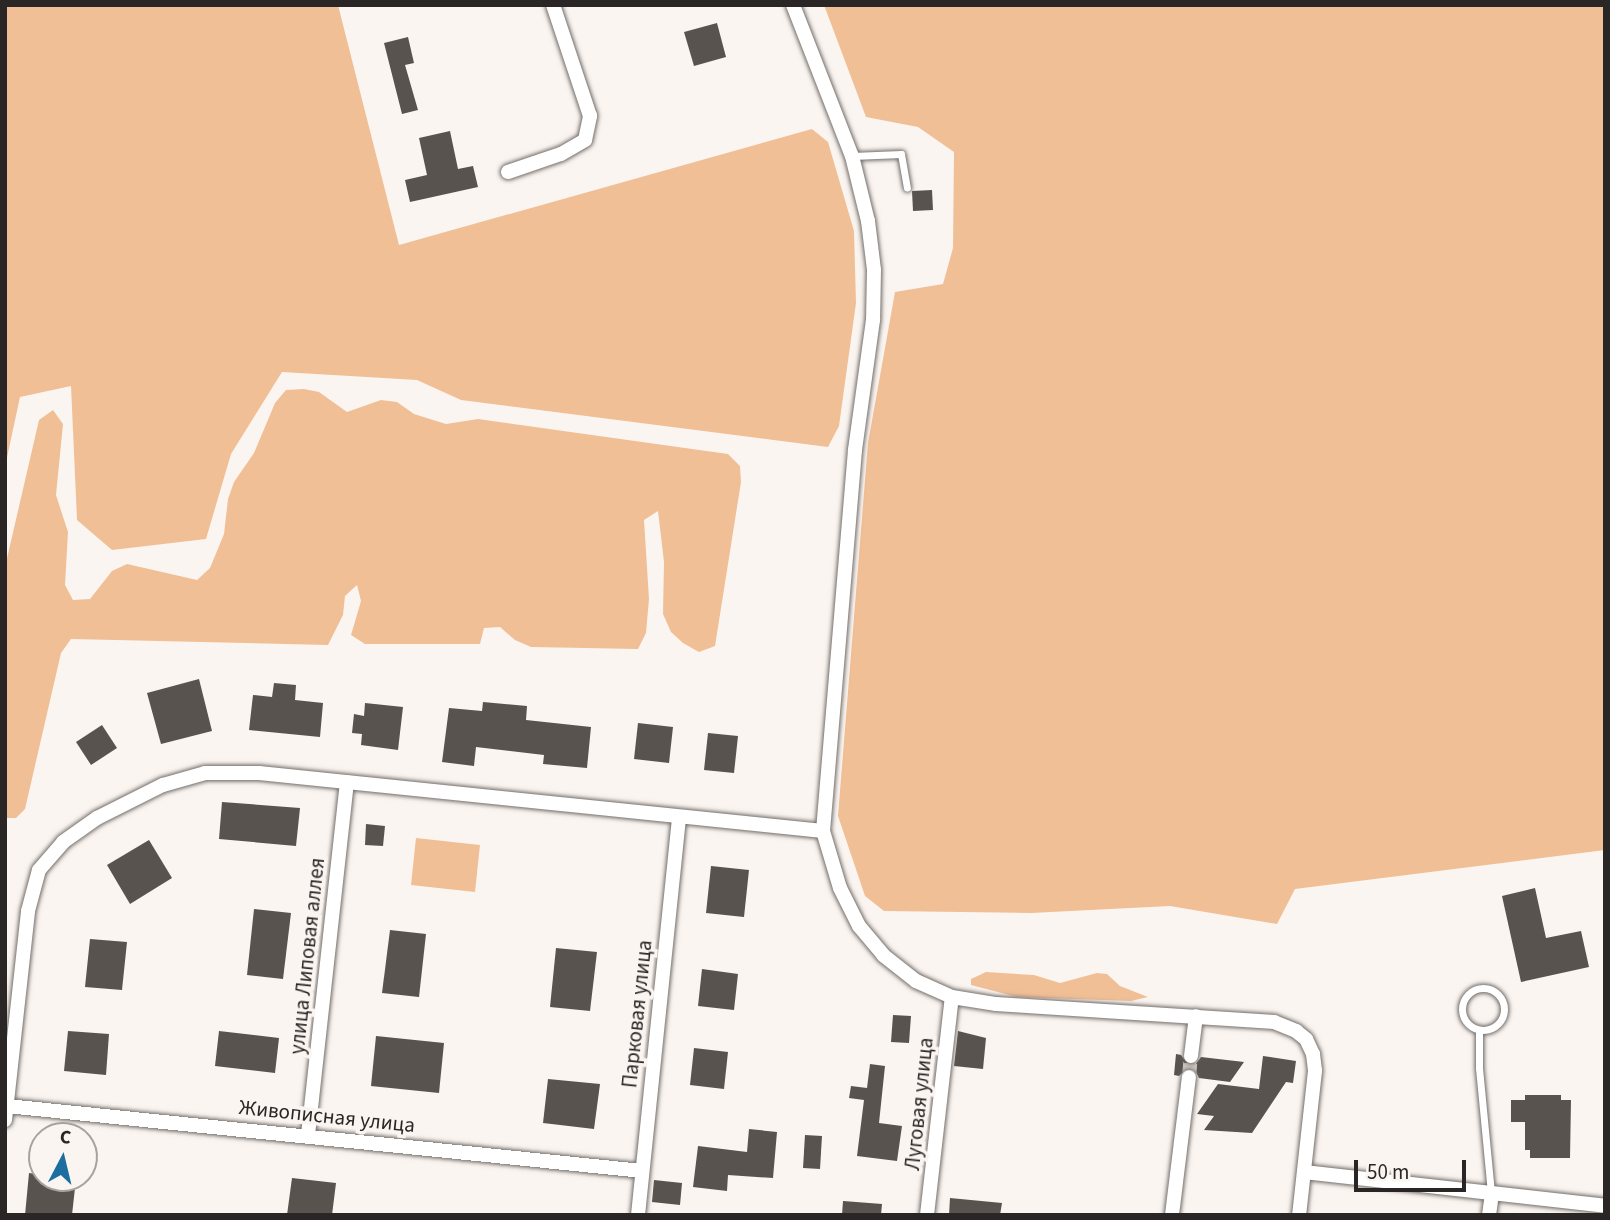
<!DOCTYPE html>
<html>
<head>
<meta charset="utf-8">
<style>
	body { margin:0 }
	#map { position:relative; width:1610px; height:1220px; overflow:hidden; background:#fbf5f1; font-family:"Source Sans 3",sans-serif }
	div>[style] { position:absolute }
	.green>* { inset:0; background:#f1bf96 }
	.building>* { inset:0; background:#58534f }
	.street-tunnel>* { height:14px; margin-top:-7px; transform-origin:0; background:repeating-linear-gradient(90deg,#d1ccc8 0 14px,transparent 0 21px) }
	.roads { filter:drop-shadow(0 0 2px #736e6a) drop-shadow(0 0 2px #736e6a) }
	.lane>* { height:7px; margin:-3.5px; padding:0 3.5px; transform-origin:3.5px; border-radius:3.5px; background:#fff }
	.lane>.ring { margin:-3.5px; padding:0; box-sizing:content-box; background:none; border:7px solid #fff; border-radius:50% }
	.street>* { height:14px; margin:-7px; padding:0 7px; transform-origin:7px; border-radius:7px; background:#fff }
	span { translate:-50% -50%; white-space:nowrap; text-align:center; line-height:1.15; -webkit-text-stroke:7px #fbf5f1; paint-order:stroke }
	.street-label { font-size:21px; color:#292625 }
	.frame { position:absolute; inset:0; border:7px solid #292625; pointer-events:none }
	.north { position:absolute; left:28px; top:1122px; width:70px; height:70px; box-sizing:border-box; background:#fbf5f1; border:2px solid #a7a29f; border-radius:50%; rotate:7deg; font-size:19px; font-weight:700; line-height:28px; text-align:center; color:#292625 }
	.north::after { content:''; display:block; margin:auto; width:24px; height:32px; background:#1b6e9f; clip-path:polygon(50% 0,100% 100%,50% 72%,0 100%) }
	.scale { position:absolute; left:1354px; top:1160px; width:112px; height:32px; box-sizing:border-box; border:4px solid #292625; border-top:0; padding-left:9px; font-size:21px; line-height:24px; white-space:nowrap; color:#292625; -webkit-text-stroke:5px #fbf5f1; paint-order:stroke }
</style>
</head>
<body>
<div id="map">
	<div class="green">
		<div style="clip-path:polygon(5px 5px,338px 5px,399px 245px,812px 129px,828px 142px,854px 231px,856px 303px,839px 426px,828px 447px,461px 400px,417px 380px,282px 372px,231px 454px,206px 539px,112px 550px,77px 520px,71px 386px,20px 397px,5px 467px)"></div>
		<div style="clip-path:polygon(824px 5px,1605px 5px,1605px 850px,1295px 889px,1277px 924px,1170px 906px,1031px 913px,884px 911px,865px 896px,838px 816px,868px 443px,895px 292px,943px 284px,953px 248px,954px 152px,918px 127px,866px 117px)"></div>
		<div style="clip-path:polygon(304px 389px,319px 392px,347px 412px,381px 400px,397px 402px,414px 414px,446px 424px,478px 419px,728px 454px,740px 466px,741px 482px,715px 646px,699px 652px,683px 643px,671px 632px,663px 614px,664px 562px,658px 511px,644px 520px,649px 599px,646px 633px,638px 649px,531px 647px,515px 640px,500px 627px,484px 628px,480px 644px,365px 644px,351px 635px,361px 601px,357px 585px,345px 596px,343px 615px,328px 645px,71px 639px,61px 653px,25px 809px,16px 818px,5px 818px,5px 567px,39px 420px,53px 410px,63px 424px,56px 495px,68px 532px,65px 585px,73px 600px,90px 599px,112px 571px,127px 564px,197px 580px,210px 568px,224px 534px,228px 499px,234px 482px,254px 453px,275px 403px,286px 390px)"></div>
		<div style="clip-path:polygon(416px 838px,480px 845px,475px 892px,411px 885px)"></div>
		<div style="clip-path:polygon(986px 972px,1034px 975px,1060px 983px,1097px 973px,1107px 974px,1120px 986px,1148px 997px,1131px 1001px,1017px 997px,971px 985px,971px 979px)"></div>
	</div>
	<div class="building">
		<div style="clip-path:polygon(717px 23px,726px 57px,694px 66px,684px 32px)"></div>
		<div style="clip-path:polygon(408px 37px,414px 63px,405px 65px,418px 110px,402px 114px,384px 43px)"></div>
		<div style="clip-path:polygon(450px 131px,458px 169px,473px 166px,478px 187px,410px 202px,405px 180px,427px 175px,419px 138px)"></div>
		<div style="clip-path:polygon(932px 190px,933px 210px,913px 211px,912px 191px)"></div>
		<div style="clip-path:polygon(199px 679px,212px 731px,161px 744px,147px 693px)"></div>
		<div style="clip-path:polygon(274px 683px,296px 685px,295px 700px,323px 703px,320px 737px,249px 730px,253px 695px,272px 697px)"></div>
		<div style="clip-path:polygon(483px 702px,527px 706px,526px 720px,591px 727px,587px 768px,543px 764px,544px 755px,476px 747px,474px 766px,442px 762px,449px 708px,482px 711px)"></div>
		<div style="clip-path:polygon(365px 703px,403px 707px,398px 750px,361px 745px,362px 734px,352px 733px,354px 714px,364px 716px)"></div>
		<div style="clip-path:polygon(638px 723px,673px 727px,669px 763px,634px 759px)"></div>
		<div style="clip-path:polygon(102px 725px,117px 748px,91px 765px,76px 742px)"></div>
		<div style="clip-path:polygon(708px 733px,738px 736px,734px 773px,704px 770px)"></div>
		<div style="clip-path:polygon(222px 802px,300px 808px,296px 846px,219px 839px)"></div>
		<div style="clip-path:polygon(366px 824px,385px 826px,383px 846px,365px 845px)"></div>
		<div style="clip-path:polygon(149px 840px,172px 878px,130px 904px,107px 865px)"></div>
		<div style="clip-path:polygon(711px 866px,749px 870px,744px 917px,706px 913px)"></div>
		<div style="clip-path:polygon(1535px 888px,1546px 938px,1581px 931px,1589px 967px,1521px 982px,1502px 896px)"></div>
		<div style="clip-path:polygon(254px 909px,291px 913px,283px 979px,247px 975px)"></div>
		<div style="clip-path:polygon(390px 930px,426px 934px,419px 997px,382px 993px)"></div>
		<div style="clip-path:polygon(90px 939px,127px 942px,122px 990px,85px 987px)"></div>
		<div style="clip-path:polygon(556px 948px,597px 952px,590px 1011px,550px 1007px)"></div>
		<div style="clip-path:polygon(702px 969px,738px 974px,734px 1010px,698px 1006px)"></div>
		<div style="clip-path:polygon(893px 1015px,911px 1016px,909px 1043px,891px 1042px)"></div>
		<div style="clip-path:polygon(68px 1031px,109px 1034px,106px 1075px,64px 1071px)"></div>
		<div style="clip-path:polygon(219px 1031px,279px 1038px,275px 1073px,215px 1066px)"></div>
		<div style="clip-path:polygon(958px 1031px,986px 1038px,983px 1069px,954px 1066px)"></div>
		<div style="clip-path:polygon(376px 1036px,444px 1043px,439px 1093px,371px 1086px)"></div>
		<div style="clip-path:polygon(694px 1048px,728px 1052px,724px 1089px,690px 1085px)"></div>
		<div style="clip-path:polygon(1176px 1054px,1181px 1055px,1189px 1065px,1195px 1065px,1201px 1057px,1244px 1062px,1230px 1082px,1199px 1078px,1195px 1070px,1189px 1067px,1179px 1076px,1174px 1075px)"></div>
		<div style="clip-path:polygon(1263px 1056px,1296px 1061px,1293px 1083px,1286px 1082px,1252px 1133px,1204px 1130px,1214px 1116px,1197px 1114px,1218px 1084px,1259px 1089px)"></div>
		<div style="clip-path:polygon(870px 1064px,885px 1066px,879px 1123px,902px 1126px,897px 1161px,857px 1156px,864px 1100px,849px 1098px,851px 1086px,867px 1088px)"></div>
		<div style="clip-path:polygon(548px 1079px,600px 1084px,594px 1129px,543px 1123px)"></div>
		<div style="clip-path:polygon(1525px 1095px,1561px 1095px,1561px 1100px,1571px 1100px,1570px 1158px,1530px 1158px,1530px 1150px,1525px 1150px,1525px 1122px,1511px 1122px,1511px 1100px,1525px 1100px)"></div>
		<div style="clip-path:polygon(749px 1129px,777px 1132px,773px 1178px,728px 1175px,727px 1191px,693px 1187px,698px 1146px,747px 1152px)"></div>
		<div style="clip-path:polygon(805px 1135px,822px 1136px,820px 1169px,803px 1168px)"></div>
		<div style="clip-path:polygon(29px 1173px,42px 1175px,42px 1178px,76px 1179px,72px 1215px,25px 1215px)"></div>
		<div style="clip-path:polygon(292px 1178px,336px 1183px,332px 1215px,287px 1215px)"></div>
		<div style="clip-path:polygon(654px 1180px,682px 1183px,680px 1205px,652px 1202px)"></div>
		<div style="clip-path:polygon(950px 1198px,1002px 1203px,1000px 1215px,949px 1215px)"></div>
		<div style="clip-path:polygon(843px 1201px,882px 1204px,881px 1215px,842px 1215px)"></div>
	</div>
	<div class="street-tunnel">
		<div style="left:1189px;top:1077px;width:21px;rotate:-85deg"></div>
	</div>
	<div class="roads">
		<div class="lane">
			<div style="left:852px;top:156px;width:49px;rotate:-2.3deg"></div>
			<div style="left:901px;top:154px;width:34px;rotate:80deg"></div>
			<div class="ring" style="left:1462px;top:988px;width:35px;height:35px"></div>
			<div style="left:1479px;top:1030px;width:38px;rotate:90deg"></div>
			<div style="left:1479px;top:1068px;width:126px;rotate:84.5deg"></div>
		</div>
		<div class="street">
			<div style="left:793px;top:5px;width:162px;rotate:68.7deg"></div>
			<div style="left:852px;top:156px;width:67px;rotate:76.2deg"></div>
			<div style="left:868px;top:221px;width:49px;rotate:83deg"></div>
			<div style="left:874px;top:270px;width:50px;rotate:91.1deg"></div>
			<div style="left:873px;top:320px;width:131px;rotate:97.9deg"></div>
			<div style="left:855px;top:450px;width:382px;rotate:94.8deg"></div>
			<div style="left:823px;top:831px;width:59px;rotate:73.4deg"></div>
			<div style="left:840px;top:888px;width:42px;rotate:63.4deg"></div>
			<div style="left:859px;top:926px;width:38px;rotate:50deg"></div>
			<div style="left:883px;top:955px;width:42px;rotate:38.2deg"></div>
			<div style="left:916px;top:981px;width:39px;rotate:24deg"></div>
			<div style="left:952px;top:997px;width:45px;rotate:9deg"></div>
			<div style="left:996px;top:1004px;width:279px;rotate:3.7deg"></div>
			<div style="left:1274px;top:1022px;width:24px;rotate:22deg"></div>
			<div style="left:1296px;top:1031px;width:13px;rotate:39deg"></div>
			<div style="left:1306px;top:1039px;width:17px;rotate:65deg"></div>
			<div style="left:1313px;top:1054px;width:17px;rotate:83deg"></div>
			<div style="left:1315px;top:1071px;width:145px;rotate:96.3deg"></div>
			<div style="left:508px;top:172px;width:56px;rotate:-18.8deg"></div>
			<div style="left:561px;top:154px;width:28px;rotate:-30deg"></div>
			<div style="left:585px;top:140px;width:25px;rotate:-78deg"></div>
			<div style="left:590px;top:116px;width:117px;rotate:-108.4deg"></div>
			<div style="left:1191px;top:1056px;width:40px;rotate:-82.9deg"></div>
			<div style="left:7px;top:1106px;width:638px;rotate:5.84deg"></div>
			<div style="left:5px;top:1120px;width:210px;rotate:-83.7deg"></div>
			<div style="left:28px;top:911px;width:42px;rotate:-75deg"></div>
			<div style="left:39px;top:870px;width:37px;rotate:-49deg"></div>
			<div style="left:63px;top:842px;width:42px;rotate:-35.2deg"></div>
			<div style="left:97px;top:818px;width:74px;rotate:-26.6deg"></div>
			<div style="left:163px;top:785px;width:44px;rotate:-15.9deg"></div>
			<div style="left:205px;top:773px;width:54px"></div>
			<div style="left:259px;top:773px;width:567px;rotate:5.87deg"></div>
			<div style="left:308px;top:1135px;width:355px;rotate:-83.7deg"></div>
			<div style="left:1304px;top:1172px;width:303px;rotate:6.4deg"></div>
			<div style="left:638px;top:1215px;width:399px;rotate:-84.1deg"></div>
			<div style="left:927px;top:1215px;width:219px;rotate:-83.5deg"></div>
			<div style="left:1172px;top:1215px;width:139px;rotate:-83deg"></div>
			<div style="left:1489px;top:1215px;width:21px;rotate:-82deg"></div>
		</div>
	</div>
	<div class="street-label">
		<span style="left:307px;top:956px;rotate:-84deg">улица Липовая аллея</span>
		<span style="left:637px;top:1014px;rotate:-84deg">Парковая улица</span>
		<span style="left:919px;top:1104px;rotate:-84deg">Луговая улица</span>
		<span style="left:327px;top:1116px;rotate:6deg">Живописная улица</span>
	</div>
	<div class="frame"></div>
	<div class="north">С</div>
	<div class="scale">50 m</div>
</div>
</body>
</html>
